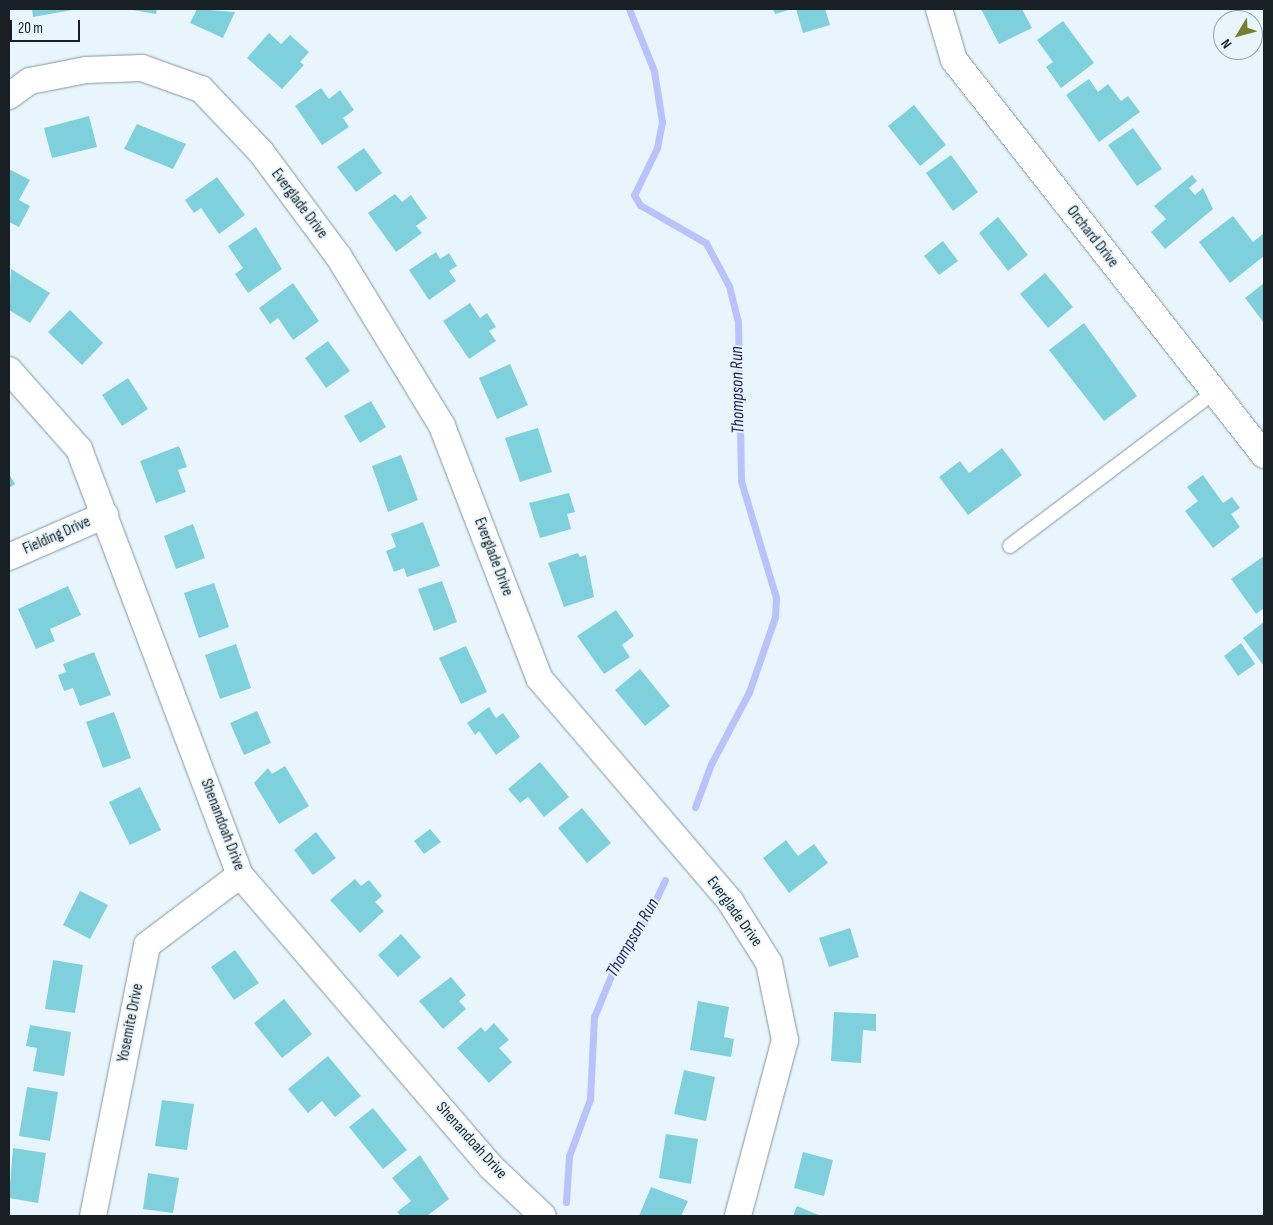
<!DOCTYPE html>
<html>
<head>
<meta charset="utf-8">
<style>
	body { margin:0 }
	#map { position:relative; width:1273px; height:1225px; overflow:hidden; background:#e8f5fd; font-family:"Sofia Sans Condensed",sans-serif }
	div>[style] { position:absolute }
	.stream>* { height:7px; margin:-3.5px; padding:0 3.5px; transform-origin:3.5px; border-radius:3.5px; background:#bac2fc }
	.building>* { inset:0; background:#7fd0dd }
	.roads { filter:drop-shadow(0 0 1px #8196a1) drop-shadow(0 0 1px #8196a1) }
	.lane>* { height:14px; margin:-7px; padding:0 7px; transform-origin:7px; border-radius:7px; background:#fff }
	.street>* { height:26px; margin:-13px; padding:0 13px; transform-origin:13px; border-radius:13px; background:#fff }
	span { translate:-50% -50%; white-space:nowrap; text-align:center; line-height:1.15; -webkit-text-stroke:4px #e8f5fd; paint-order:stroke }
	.street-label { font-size:16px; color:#182025 }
	.water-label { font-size:18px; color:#211f60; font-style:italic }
	.frame { position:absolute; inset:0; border:10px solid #182025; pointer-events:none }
	.north { position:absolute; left:1213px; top:10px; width:50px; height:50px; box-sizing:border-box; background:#e8f5fd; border:1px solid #95a0a7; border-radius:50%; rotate:233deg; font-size:14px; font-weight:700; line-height:20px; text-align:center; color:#182025 }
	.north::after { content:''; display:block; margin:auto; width:18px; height:22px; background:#757f2c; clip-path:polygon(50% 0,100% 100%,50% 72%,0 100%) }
	.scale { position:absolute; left:10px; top:20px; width:70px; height:22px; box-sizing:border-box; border:2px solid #182025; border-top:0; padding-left:6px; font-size:15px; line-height:18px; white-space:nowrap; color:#182025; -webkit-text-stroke:4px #e8f5fd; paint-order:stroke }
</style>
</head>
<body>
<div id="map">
	<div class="stream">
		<div style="left:629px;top:9px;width:67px;rotate:68deg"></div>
		<div style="left:654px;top:71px;width:52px;rotate:81.1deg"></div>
		<div style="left:662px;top:122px;width:26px;rotate:101deg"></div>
		<div style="left:657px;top:148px;width:52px;rotate:116.1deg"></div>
		<div style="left:634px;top:195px;width:12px;rotate:59deg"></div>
		<div style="left:640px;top:205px;width:76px;rotate:29.9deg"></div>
		<div style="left:706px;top:243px;width:49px;rotate:61.9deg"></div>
		<div style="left:729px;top:286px;width:36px;rotate:76deg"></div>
		<div style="left:738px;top:321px;width:160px;rotate:88.9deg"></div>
		<div style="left:741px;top:481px;width:122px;rotate:73.3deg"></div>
		<div style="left:776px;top:598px;width:19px;rotate:93deg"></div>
		<div style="left:775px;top:617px;width:79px;rotate:109.1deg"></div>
		<div style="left:749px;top:692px;width:81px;rotate:117.8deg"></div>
		<div style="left:711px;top:764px;width:46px;rotate:110.4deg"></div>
		<div style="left:566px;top:1202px;width:46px;rotate:-86.3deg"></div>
		<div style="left:569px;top:1156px;width:61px;rotate:-69.8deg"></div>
		<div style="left:590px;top:1099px;width:82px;rotate:-87.2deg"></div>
		<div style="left:594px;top:1017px;width:61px;rotate:-67.7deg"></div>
		<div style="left:617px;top:961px;width:50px;rotate:-54.7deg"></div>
		<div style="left:646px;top:920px;width:44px;rotate:-64.6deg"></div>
	</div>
	<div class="building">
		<div style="clip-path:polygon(32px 9px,72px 9px,72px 10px,33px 17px)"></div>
		<div style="clip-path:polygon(127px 9px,157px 9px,156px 14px)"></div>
		<div style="clip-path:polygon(197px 9px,235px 12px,223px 38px,190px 23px)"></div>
		<div style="clip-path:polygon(773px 9px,792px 9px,775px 14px)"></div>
		<div style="clip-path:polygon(796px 9px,825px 9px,830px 25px,803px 33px)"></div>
		<div style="clip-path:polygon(981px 9px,1022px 9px,1032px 28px,999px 44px)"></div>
		<div style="clip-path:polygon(1063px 21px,1094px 63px,1061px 88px,1046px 67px,1053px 62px,1037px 40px)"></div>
		<div style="clip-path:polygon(269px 33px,281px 44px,290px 35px,309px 52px,300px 62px,304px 65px,282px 89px,247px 58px)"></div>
		<div style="clip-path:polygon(1089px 79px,1098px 92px,1108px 84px,1121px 101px,1128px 96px,1140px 112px,1099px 142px,1066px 95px)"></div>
		<div style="clip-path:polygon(321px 88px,329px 99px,340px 90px,354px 110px,343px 118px,349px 127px,322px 145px,295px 106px)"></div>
		<div style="clip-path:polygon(914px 105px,946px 145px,920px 166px,888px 126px)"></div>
		<div style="clip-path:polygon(89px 116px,97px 147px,52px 158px,44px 128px)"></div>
		<div style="clip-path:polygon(137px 124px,186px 144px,173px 169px,124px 149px)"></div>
		<div style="clip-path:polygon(1133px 128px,1162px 169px,1137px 186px,1108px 145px)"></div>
		<div style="clip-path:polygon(364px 148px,382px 173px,356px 192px,337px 167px)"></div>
		<div style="clip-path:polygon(951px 155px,978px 192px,953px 211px,926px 173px)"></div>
		<div style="clip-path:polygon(9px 169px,30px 180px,19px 200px,30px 206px,19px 227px,9px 222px)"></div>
		<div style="clip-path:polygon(1192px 175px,1197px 181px,1189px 188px,1195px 195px,1203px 188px,1213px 209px,1165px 249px,1151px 232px,1166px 219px,1154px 206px)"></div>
		<div style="clip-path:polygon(217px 177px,245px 215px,219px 234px,201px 208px,194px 213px,185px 200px)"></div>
		<div style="clip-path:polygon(395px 194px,402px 202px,411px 195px,427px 218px,416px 226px,422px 233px,396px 252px,368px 213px)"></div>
		<div style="clip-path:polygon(1233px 216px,1253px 242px,1264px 233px,1264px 256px,1230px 283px,1199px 242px)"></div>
		<div style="clip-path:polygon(998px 217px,1028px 255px,1008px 271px,979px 233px)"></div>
		<div style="clip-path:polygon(256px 227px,282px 269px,248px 293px,235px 274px,243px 268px,228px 246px)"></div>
		<div style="clip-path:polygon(943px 241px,958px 261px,939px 275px,924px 256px)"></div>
		<div style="clip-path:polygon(436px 252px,440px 259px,449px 253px,457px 266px,449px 271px,456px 281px,429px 300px,409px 270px)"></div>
		<div style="clip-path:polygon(11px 269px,50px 293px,30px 323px,9px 310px)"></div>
		<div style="clip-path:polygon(1045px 273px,1073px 307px,1048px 328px,1020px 294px)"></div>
		<div style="clip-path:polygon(293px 283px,319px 321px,293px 340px,278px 318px,270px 324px,259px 308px)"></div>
		<div style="clip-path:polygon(1264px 283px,1264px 323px,1245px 298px)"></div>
		<div style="clip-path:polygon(470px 303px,480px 318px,487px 313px,496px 327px,489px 331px,496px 341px,469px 359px,443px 321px)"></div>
		<div style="clip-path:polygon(70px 310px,103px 343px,82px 365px,48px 332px)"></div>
		<div style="clip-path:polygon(1084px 323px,1137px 396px,1104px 421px,1049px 350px)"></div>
		<div style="clip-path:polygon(328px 341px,350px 371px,326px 388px,305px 358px)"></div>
		<div style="clip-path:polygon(510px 364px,528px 405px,497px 419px,479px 378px)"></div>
		<div style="clip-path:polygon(128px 378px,148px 409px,122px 426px,102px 395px)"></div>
		<div style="clip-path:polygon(371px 401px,386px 427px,360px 443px,344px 416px)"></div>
		<div style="clip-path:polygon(538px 428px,552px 472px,520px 482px,505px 438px)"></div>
		<div style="clip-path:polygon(179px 446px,187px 467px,178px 470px,186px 492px,156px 503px,140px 461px)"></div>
		<div style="clip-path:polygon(1002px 448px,1022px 475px,968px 515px,939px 477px,960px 461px,969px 473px)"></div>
		<div style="clip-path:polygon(401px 455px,418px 500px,388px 512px,372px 466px)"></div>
		<div style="clip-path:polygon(9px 474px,15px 484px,9px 488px)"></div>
		<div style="clip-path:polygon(1203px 475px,1223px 503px,1232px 497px,1240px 508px,1231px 514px,1240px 527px,1213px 548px,1185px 511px,1198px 501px,1187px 487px)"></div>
		<div style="clip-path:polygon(569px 493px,575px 512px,567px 514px,571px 529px,540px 538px,529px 503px)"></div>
		<div style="clip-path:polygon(423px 522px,440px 566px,407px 577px,404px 568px,394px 572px,386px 551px,396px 547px,391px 534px)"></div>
		<div style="clip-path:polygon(193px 524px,205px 558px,176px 569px,164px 536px)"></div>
		<div style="clip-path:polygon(578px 553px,580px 557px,586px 555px,594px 597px,564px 607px,548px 563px)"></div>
		<div style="clip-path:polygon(1264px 556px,1264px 608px,1256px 614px,1231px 579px)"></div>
		<div style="clip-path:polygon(442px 581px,457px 622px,434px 631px,418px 589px)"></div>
		<div style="clip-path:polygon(214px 583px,229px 627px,199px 638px,184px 593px)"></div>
		<div style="clip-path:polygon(68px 586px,81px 615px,50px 629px,55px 641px,36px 649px,18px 609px)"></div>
		<div style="clip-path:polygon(616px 610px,634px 636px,622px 645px,630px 657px,604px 674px,577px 636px)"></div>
		<div style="clip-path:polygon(1264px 622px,1264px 666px,1243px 638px)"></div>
		<div style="clip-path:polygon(1241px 643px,1255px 664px,1238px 676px,1224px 656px)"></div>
		<div style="clip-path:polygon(236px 644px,251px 688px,220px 699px,205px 655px)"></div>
		<div style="clip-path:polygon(466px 646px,487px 692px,461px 704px,439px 658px)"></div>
		<div style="clip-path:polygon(94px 652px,111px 695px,80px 706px,73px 688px,64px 691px,58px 675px,66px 672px,63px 664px)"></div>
		<div style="clip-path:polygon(640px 669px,670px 706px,645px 726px,615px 690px)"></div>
		<div style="clip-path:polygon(489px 707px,496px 718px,503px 713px,520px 737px,496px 755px,479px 731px,475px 735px,467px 723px)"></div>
		<div style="clip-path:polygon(257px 711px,271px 743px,244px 755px,230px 723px)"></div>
		<div style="clip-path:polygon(114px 712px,131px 758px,103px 768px,86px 722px)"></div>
		<div style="clip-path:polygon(540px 762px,569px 797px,544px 817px,528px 797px,520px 803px,508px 789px)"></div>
		<div style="clip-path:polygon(285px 766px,309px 806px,279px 824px,254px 783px,268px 768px,272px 774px)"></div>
		<div style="clip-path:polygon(140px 787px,161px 830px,130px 845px,109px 802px)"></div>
		<div style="clip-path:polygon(582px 808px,611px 843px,587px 863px,558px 828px)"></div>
		<div style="clip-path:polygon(430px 829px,441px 842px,424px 854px,414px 841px)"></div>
		<div style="clip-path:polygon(316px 832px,336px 858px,313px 875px,294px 850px)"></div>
		<div style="clip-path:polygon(786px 840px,798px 856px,814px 844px,828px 863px,789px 893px,763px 858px)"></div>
		<div style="clip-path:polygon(355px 879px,361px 886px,369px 880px,382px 896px,375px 902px,384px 911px,360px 933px,330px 900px)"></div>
		<div style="clip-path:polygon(80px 891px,108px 905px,90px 939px,63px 925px)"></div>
		<div style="clip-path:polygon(850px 928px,859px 957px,829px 967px,819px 938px)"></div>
		<div style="clip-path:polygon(401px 934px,421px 957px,398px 977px,378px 955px)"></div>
		<div style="clip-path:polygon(235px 950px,259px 983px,234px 1000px,211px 967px)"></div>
		<div style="clip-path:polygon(53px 960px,83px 965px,75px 1013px,45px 1009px)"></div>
		<div style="clip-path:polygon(451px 977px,466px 995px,459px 1001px,466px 1009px,443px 1029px,419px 1001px)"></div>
		<div style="clip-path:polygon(284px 999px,312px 1034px,282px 1058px,254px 1023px)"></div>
		<div style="clip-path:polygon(698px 1001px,729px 1007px,724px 1037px,734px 1039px,731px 1057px,690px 1050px)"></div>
		<div style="clip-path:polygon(834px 1012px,876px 1014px,876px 1031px,863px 1030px,861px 1063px,831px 1061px)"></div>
		<div style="clip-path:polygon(494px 1023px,509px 1040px,499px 1048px,512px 1062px,489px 1083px,457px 1048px,481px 1027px,485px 1032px)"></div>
		<div style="clip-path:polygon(30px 1025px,71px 1032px,64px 1076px,33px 1071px,37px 1048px,26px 1046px)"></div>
		<div style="clip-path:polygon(328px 1056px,361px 1096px,335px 1117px,322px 1101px,308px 1113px,288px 1089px)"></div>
		<div style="clip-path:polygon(684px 1070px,715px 1077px,706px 1121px,674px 1114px)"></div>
		<div style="clip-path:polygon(27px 1087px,58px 1092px,50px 1141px,19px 1136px)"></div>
		<div style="clip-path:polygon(162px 1100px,194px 1104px,187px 1150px,155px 1146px)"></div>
		<div style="clip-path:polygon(373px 1108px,407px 1150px,383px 1169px,349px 1127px)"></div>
		<div style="clip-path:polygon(666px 1134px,698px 1139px,691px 1184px,659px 1178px)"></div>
		<div style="clip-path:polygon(13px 1148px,46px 1153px,38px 1203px,9px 1198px)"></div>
		<div style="clip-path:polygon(803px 1152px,833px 1160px,824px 1196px,794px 1188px)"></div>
		<div style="clip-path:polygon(420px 1155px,449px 1199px,427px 1216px,401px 1216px,397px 1212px,411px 1201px,392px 1178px)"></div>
		<div style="clip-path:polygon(148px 1173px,179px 1178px,173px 1213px,143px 1209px)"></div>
		<div style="clip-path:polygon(651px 1187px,688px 1201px,681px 1216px,639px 1216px)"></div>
		<div style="clip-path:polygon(797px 1206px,821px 1216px,793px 1216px)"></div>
	</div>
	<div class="roads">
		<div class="lane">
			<div style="left:1010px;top:546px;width:256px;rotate:-37deg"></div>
		</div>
		<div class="street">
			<div style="left:939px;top:9px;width:53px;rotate:73.6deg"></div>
			<div style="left:954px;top:60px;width:502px;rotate:51.87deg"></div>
			<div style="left:9px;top:96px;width:26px;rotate:-36deg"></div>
			<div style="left:30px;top:81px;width:57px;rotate:-11.1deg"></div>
			<div style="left:86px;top:70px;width:56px;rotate:-2deg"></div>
			<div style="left:142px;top:68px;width:63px;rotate:19.6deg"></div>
			<div style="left:201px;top:89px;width:87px;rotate:46.4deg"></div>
			<div style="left:261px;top:152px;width:131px;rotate:53.4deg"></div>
			<div style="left:339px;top:257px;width:198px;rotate:58.6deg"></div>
			<div style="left:442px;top:426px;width:270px;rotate:68.9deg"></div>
			<div style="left:539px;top:678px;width:294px;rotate:49.4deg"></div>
			<div style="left:730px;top:901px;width:73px;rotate:57.8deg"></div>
			<div style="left:769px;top:963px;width:79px;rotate:78.3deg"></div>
			<div style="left:785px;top:1040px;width:182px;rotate:105deg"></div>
			<div style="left:9px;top:370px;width:106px;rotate:48.5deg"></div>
			<div style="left:79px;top:449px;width:455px;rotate:69.3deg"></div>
			<div style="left:240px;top:875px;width:385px;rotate:49.3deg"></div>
			<div style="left:491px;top:1167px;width:71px;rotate:43.3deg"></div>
			<div style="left:9px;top:557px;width:105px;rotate:-23.6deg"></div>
			<div style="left:93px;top:1216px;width:276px;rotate:-78.7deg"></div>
			<div style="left:147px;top:945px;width:116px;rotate:-37deg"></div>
		</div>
	</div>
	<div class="street-label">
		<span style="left:299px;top:204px;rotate:53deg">Everglade Drive</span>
		<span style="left:1092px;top:237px;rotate:52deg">Orchard Drive</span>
		<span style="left:57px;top:536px;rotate:-24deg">Fielding Drive</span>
		<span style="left:493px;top:557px;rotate:69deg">Everglade Drive</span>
		<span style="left:222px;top:825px;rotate:69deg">Shenandoah Drive</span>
		<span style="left:734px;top:912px;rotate:54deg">Everglade Drive</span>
		<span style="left:131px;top:1023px;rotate:-79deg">Yosemite Drive</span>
		<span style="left:471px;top:1141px;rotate:48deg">Shenandoah Drive</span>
	</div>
	<div class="water-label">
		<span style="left:738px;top:390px;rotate:-91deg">Thompson Run</span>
		<span style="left:633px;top:938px;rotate:-60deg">Thompson Run</span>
	</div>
	<div class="frame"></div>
	<div class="north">N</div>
	<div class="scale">20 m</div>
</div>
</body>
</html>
